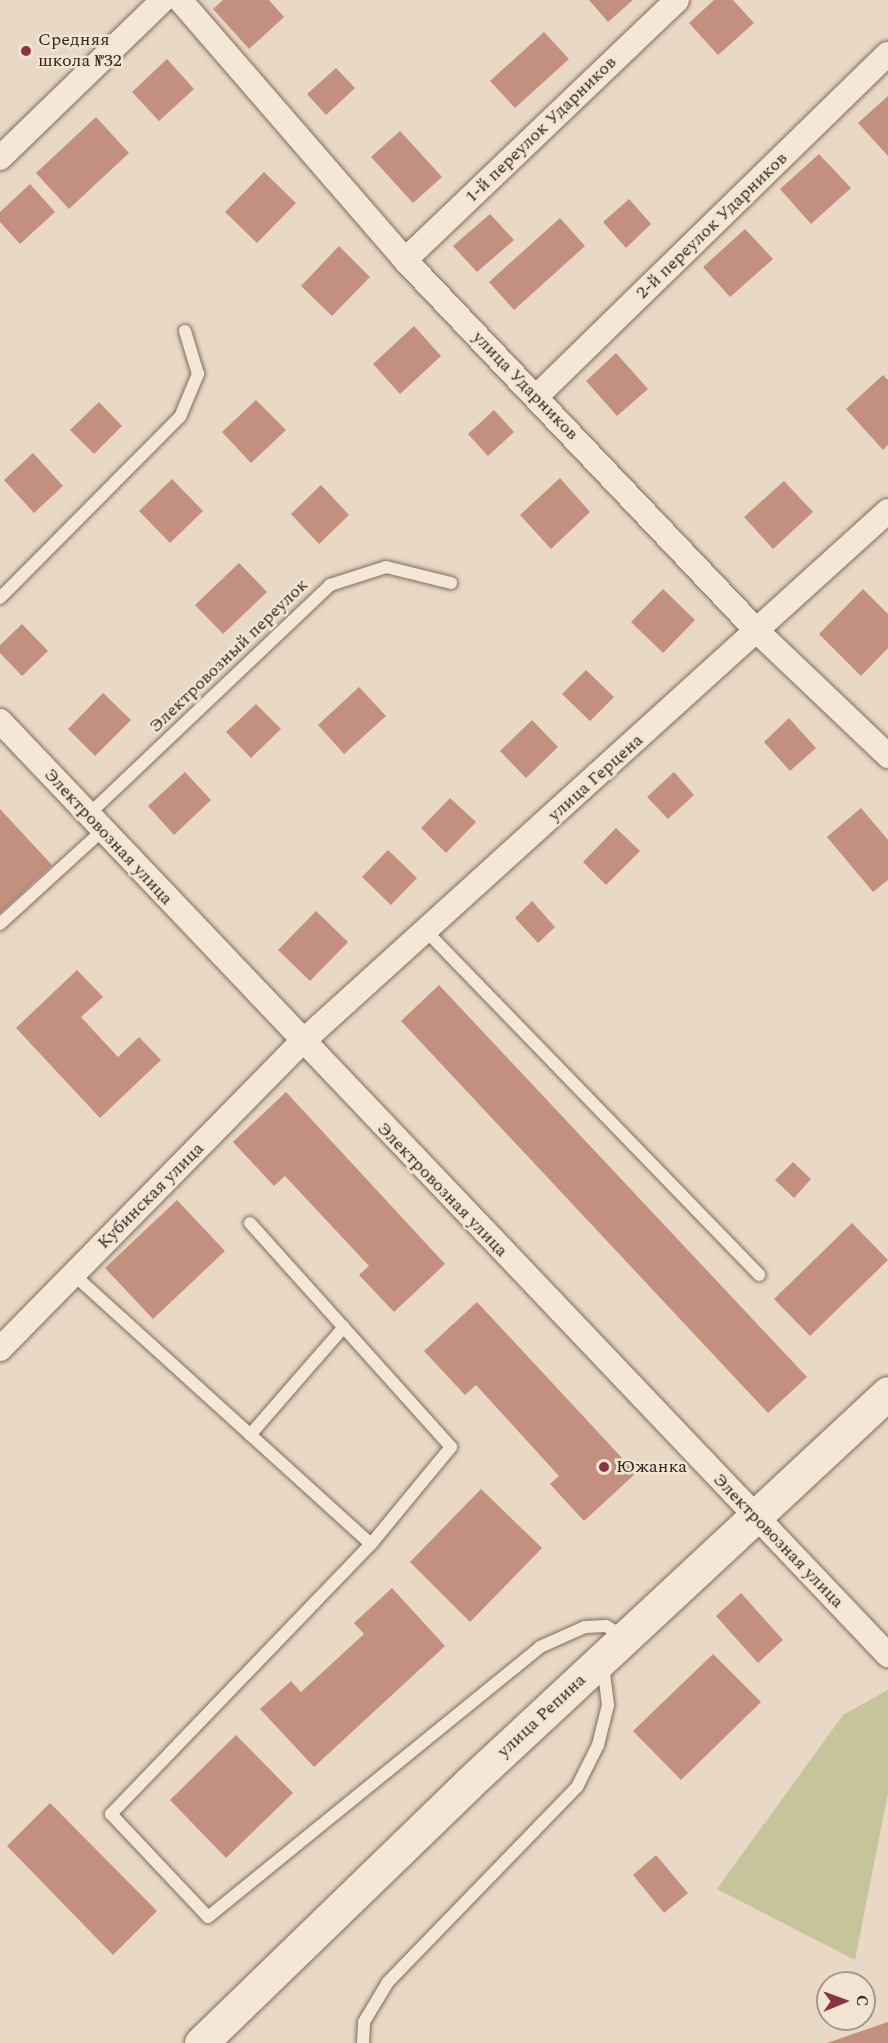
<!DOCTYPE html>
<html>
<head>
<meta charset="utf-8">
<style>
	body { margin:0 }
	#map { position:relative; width:888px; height:2043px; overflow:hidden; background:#e9d8c5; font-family:Spectral,serif }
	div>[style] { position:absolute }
	.green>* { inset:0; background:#c6c49a }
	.building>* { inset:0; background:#c3907f }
	.roads { filter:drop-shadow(0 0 2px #826b5d) drop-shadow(0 0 2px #826b5d) }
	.lane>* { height:12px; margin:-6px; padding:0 6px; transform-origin:6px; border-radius:6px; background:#f5e7d7 }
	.street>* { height:24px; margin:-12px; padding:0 12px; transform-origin:12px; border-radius:12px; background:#f5e7d7 }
	.secondary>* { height:33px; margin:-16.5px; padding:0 16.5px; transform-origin:16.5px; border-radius:16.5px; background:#f5e7d7 }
	.dots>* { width:16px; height:16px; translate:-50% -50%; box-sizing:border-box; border:3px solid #f1e4d3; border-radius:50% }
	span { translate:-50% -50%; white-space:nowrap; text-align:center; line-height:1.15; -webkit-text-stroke:5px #f1e4d3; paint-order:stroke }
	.poi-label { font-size:18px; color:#34261f }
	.left { translate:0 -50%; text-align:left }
	.street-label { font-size:18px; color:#34261f }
	.north { position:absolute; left:816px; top:1971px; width:60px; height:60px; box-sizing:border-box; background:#f1e4d3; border:2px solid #a5988b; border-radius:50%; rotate:89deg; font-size:16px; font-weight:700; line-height:24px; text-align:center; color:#34261f }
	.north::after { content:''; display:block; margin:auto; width:21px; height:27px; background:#8a3342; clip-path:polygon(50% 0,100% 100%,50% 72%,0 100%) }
</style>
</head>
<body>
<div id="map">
	<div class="green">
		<div style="clip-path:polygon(888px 1690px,888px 1793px,855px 1960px,717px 1889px,843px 1715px)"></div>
	</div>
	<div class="building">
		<div style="clip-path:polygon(223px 0,269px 0,284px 17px,249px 49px,213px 9px)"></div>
		<div style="clip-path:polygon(589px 0,633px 0,608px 22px)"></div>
		<div style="clip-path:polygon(714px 0,733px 0,754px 23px,718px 55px,689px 23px)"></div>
		<div style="clip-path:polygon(544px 32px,569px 59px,515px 108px,490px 81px)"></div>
		<div style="clip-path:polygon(167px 59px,194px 89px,159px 121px,132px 92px)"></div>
		<div style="clip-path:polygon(336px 68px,355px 88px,326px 115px,307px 94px)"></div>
		<div style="clip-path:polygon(888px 96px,888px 156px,858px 123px)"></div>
		<div style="clip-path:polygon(96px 117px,129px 153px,69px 209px,36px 173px)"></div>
		<div style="clip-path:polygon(400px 131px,442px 177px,413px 203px,371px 157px)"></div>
		<div style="clip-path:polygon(819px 154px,851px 188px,811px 224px,780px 189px)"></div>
		<div style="clip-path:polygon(264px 172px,296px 203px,257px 243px,225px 212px)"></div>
		<div style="clip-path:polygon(30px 184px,55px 212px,20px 244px,0 222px,0 212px)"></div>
		<div style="clip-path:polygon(629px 199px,651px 224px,626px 248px,603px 222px)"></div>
		<div style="clip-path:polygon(490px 214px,514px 240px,477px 272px,453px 246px)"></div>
		<div style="clip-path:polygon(560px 218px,585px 246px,514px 310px,489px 282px)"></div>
		<div style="clip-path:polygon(745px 229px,773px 259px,730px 297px,703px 267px)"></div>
		<div style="clip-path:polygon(339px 246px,370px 277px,332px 316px,301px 286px)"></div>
		<div style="clip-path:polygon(414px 326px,441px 356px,400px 394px,373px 364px)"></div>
		<div style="clip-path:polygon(616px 353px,648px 389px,617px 416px,586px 381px)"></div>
		<div style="clip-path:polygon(883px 375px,888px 380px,888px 445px,883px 450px,846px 409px)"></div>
		<div style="clip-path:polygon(256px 400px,286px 430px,251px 463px,222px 432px)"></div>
		<div style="clip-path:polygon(99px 402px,122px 426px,94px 454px,70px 430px)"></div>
		<div style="clip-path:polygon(494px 410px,514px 432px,488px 456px,468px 434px)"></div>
		<div style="clip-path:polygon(33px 453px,63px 486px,34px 513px,4px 480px)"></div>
		<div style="clip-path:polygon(560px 478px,590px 512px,551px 549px,520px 515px)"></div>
		<div style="clip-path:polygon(172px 479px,203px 511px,170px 543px,139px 511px)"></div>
		<div style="clip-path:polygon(784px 481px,813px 512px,773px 549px,744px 517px)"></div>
		<div style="clip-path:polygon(321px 485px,349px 515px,319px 544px,291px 514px)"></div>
		<div style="clip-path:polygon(239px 563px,267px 592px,223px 634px,195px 605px)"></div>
		<div style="clip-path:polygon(663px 589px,695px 620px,663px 653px,631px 622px)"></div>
		<div style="clip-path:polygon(863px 589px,888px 614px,888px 648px,861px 676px,819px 634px)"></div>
		<div style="clip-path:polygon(22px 624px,48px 651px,22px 676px,0 653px,0 645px)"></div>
		<div style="clip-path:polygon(586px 670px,614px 697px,590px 721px,562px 694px)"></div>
		<div style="clip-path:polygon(359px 687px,386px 716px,344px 754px,318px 725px)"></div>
		<div style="clip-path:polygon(103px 693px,131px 720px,95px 756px,68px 729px)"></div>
		<div style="clip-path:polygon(256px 704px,281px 729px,251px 758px,226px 732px)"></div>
		<div style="clip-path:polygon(789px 718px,816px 748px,790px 771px,764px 742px)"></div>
		<div style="clip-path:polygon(532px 720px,558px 747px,526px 778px,500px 751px)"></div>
		<div style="clip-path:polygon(185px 772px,211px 800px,174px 835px,148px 806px)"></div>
		<div style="clip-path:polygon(674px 772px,694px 795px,668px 819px,647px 797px)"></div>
		<div style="clip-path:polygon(450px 798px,476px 822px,446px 853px,421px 828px)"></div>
		<div style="clip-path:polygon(861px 808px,888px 840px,888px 880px,873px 892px,827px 837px)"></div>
		<div style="clip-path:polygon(0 809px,52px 865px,0 913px)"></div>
		<div style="clip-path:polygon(616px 828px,640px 851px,606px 885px,583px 862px)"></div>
		<div style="clip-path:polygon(388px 850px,417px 878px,391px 905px,362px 877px)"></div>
		<div style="clip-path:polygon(532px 901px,555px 927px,538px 943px,515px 918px)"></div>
		<div style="clip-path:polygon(316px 911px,348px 942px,310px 981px,278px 950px)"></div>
		<div style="clip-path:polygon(77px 970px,103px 997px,81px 1017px,118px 1057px,139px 1037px,161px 1060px,100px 1118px,16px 1028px)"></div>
		<div style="clip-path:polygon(439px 985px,807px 1377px,768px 1413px,401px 1021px)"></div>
		<div style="clip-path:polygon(286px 1092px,445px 1264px,394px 1312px,359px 1275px,369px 1266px,285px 1176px,274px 1186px,233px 1142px)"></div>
		<div style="clip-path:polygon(793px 1162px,811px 1179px,794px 1198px,775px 1180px)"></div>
		<div style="clip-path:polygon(177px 1200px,225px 1251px,153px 1319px,105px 1268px)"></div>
		<div style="clip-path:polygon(852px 1223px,888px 1260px,810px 1336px,774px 1299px)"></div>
		<div style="clip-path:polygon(477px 1302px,636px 1473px,584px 1521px,550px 1484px,559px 1476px,476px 1385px,465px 1395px,424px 1351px)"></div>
		<div style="clip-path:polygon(481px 1489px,542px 1548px,470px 1622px,410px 1562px)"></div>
		<div style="clip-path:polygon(392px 1588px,445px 1646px,314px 1767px,260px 1709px,291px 1681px,301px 1692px,364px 1634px,354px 1623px)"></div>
		<div style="clip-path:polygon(741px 1593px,783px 1640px,758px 1663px,716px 1616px)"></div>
		<div style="clip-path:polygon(713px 1654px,761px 1702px,681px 1780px,633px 1731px)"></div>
		<div style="clip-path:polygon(236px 1735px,293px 1793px,226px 1858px,170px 1800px)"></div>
		<div style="clip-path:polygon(50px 1803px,157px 1911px,113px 1955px,7px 1846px)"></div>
		<div style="clip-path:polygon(656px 1855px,688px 1893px,664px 1913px,633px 1875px)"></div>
		<div style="clip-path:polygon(888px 2022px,888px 2043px,827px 2043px)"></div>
	</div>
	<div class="roads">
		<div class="lane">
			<div style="left:0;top:598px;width:255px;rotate:-45.2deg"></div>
			<div style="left:180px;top:417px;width:47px;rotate:-67.3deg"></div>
			<div style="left:198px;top:374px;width:45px;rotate:-106.8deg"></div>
			<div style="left:88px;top:815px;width:334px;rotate:-43.5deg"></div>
			<div style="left:330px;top:585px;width:59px;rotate:-17.8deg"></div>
			<div style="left:386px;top:567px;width:67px;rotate:13.8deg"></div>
			<div style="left:0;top:924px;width:138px;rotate:-42.4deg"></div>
			<div style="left:426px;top:931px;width:479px;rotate:45.9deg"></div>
			<div style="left:250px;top:1223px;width:301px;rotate:48.1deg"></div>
			<div style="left:451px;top:1447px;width:126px;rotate:129.5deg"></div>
			<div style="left:73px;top:1274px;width:402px;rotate:42.2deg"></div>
			<div style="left:371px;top:1544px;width:375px;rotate:133.9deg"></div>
			<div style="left:111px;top:1814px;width:141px;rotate:46.7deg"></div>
			<div style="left:208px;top:1917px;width:428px;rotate:-39.1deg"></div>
			<div style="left:540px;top:1647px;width:49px;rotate:-24deg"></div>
			<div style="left:585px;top:1627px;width:21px;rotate:-3deg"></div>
			<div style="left:606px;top:1626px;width:20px;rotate:30deg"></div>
			<div style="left:250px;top:1435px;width:143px;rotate:-49deg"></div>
			<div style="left:363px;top:2043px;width:21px;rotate:-87deg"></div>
			<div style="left:364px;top:2022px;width:47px;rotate:-59deg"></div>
			<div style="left:388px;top:1982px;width:272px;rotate:-45.9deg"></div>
			<div style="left:577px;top:1787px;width:47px;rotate:-63.4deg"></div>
			<div style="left:598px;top:1745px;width:41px;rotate:-76deg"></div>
			<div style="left:608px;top:1705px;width:40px;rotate:-97.1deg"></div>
		</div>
		<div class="street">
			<div style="left:180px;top:0;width:344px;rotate:49.1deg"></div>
			<div style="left:405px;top:260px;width:513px;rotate:46.5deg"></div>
			<div style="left:758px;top:632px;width:180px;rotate:43.6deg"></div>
			<div style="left:0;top:158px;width:227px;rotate:-44.1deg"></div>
			<div style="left:405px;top:260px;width:376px;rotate:-43.7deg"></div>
			<div style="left:536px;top:397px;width:491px;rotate:-44.3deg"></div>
			<div style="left:0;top:721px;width:1289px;rotate:46.45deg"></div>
			<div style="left:0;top:1349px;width:429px;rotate:-45.5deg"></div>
			<div style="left:301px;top:1043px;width:792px;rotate:-42.19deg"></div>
		</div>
		<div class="secondary">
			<div style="left:201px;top:2043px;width:373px;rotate:-44.1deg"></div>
			<div style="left:469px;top:1783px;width:572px;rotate:-42.95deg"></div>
		</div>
	</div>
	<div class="dots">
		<div style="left:26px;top:51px;background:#8a3342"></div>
		<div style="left:604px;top:1467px;background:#8a3342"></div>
	</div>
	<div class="poi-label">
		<span class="left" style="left:38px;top:51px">Средняя<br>школа №32</span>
		<span class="left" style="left:616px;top:1467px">Южанка</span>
	</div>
	<div class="street-label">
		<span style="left:541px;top:130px;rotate:-44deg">1-й переулок Ударников</span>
		<span style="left:712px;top:226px;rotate:-44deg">2-й переулок Ударников</span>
		<span style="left:525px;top:386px;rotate:46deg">улица Ударников</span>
		<span style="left:229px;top:656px;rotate:-44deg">Электровозный переулок</span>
		<span style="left:596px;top:778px;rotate:-42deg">улица Герцена</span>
		<span style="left:108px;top:837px;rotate:47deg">Электровозная улица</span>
		<span style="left:442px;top:1190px;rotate:46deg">Электровозная улица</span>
		<span style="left:151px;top:1196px;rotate:-45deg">Кубинская улица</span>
		<span style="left:778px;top:1541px;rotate:46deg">Электровозная улица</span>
		<span style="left:542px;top:1716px;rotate:-43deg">улица Репина</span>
	</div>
	<div class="north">С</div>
</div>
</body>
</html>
